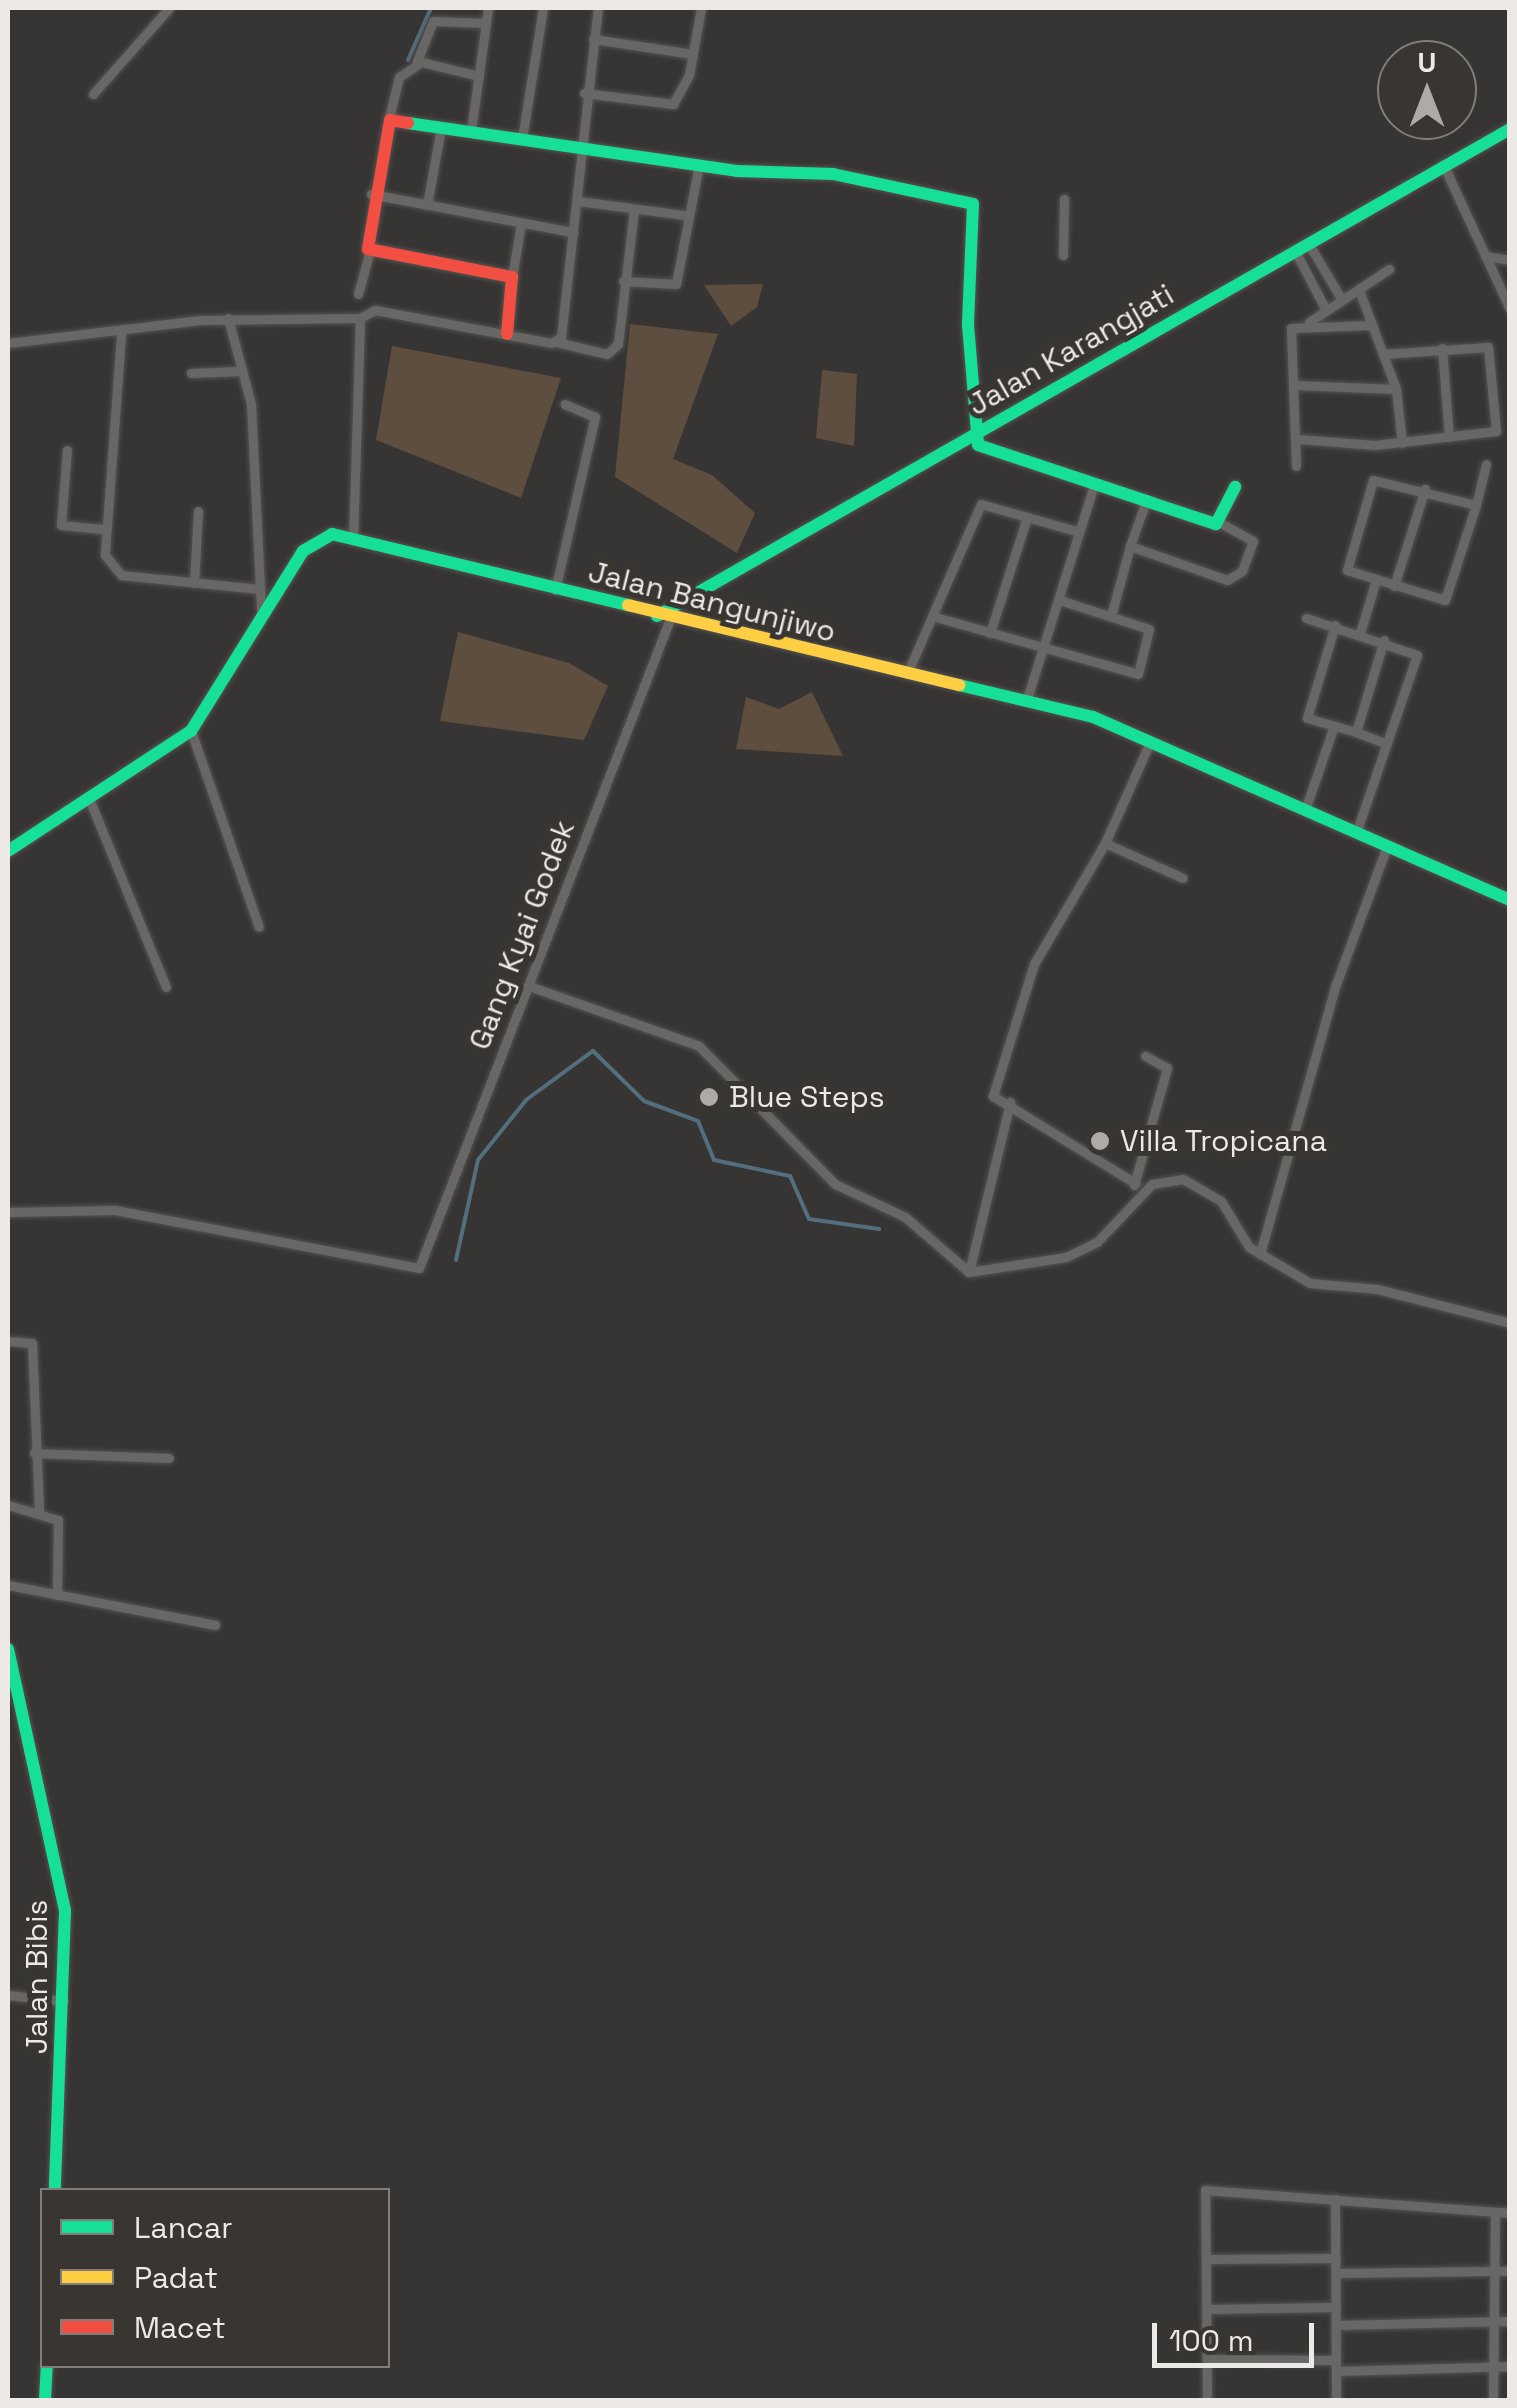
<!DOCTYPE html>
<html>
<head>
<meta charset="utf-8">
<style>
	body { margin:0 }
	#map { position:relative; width:1517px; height:2408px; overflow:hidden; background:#373533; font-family:"Space Grotesk",sans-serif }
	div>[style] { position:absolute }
	.green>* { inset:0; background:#5e4e40 }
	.stream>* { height:4px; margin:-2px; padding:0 2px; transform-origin:2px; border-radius:2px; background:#536e7c }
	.roads { filter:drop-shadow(0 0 2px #545250) drop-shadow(0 0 2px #545250) }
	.street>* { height:9px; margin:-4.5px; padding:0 4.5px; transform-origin:4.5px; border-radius:4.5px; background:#696765 }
	.fast>* { height:12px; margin:-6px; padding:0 6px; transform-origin:6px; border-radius:6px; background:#16e098 }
	.slow>* { height:12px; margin:-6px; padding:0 6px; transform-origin:6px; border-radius:6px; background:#ffcf43 }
	.jam>* { height:12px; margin:-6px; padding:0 6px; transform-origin:6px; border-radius:6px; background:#f24e42 }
	.dots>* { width:28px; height:28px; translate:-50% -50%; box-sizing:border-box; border:5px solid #393531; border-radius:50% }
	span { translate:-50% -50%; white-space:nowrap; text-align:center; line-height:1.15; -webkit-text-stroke:10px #393531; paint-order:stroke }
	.street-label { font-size:30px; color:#ece9e7 }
	.poi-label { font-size:30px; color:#ece9e7 }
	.left { translate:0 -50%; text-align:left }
	.frame { position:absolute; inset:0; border:10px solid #ece9e7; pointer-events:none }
	.legend { position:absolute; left:40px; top:2188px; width:350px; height:180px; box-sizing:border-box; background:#393531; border:2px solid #817d7a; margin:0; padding:12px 18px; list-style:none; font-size:30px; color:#ece9e7 }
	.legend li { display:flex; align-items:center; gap:20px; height:50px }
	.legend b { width:50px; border:2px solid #817d7a }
	.north { position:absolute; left:1377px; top:40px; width:100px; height:100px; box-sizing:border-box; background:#393531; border:2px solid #817d7a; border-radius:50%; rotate:0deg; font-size:28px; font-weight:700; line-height:40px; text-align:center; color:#ece9e7 }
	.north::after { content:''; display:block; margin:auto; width:35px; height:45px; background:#adaaa8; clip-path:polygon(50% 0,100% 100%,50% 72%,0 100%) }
	.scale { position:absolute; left:1152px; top:2323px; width:162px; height:45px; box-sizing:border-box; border:5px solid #ece9e7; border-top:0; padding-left:12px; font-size:30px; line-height:35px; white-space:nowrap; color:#ece9e7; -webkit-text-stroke:8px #393531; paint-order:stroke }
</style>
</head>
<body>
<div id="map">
	<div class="green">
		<div style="clip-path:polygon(763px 284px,757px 307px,731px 326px,704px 285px)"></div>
		<div style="clip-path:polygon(630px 324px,718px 334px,673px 459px,712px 475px,755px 513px,737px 553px,615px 477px)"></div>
		<div style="clip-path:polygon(392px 346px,561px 378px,521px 498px,376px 440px)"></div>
		<div style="clip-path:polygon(822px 370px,857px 374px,854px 446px,816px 438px)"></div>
		<div style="clip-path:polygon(458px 632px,569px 663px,608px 686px,584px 740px,440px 721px)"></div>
		<div style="clip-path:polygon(812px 692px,843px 756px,736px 749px,746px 697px,779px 709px)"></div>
	</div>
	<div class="stream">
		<div style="left:408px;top:60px;width:57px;rotate:-66.1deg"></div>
		<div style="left:456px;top:1260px;width:102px;rotate:-77.6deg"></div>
		<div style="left:478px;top:1160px;width:77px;rotate:-51.3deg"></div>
		<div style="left:526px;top:1100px;width:83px;rotate:-36.2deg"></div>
		<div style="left:593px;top:1051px;width:71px;rotate:44.4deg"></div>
		<div style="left:644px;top:1101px;width:58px;rotate:20.3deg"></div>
		<div style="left:698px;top:1121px;width:42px;rotate:67.7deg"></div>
		<div style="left:714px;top:1160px;width:78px;rotate:11.9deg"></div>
		<div style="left:790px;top:1176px;width:47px;rotate:66.2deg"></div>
		<div style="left:809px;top:1219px;width:71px;rotate:8.1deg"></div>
	</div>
	<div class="roads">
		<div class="street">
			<div style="left:593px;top:39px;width:101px;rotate:8.5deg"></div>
			<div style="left:479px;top:76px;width:64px;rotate:-166.4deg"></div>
			<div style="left:417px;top:61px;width:43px;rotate:-68.2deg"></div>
			<div style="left:433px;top:21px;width:53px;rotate:2.2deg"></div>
			<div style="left:584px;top:93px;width:90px;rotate:7deg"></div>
			<div style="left:673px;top:104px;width:33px;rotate:-61deg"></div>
			<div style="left:689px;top:75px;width:68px;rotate:-79.8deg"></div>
			<div style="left:93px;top:94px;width:115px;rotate:-48.5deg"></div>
			<div style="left:388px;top:122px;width:46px;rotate:-76.3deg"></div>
			<div style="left:399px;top:77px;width:22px;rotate:-34deg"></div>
			<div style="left:471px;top:131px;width:124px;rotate:-82.1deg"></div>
			<div style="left:522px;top:139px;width:133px;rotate:-80.9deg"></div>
			<div style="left:1443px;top:164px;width:160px;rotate:65.2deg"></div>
			<div style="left:371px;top:194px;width:206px;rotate:10.7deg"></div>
			<div style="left:578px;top:201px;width:108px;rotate:7.5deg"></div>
			<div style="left:427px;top:205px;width:79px;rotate:-79.8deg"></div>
			<div style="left:1308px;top:243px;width:66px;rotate:59.2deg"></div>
			<div style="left:1295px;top:251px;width:67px;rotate:62.3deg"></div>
			<div style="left:1063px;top:255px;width:56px;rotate:-89deg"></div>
			<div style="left:1485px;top:256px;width:25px;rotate:9deg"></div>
			<div style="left:512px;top:277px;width:55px;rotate:-80.5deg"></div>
			<div style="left:623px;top:281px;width:53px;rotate:3.2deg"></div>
			<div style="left:676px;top:284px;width:122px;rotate:-79.1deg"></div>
			<div style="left:1359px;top:290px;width:106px;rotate:69.5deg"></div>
			<div style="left:1396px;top:389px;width:54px;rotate:83.7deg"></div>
			<div style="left:358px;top:294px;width:46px;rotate:-74.7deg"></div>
			<div style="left:228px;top:318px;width:89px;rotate:75deg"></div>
			<div style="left:251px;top:404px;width:206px;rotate:87.2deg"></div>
			<div style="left:360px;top:318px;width:17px;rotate:-28deg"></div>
			<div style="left:375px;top:310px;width:179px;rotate:10.6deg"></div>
			<div style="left:551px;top:343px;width:12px;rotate:-31deg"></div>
			<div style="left:561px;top:337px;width:331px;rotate:-83.6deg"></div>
			<div style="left:1309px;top:322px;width:96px;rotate:-33.5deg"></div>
			<div style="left:121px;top:335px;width:221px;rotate:94.2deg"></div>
			<div style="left:105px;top:555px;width:26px;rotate:51deg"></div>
			<div style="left:121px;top:575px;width:139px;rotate:5.8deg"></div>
			<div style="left:556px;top:342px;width:52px;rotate:13.2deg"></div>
			<div style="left:607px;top:354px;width:15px;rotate:-42deg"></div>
			<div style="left:618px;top:344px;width:136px;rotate:-83.2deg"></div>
			<div style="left:8px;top:343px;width:194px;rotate:-6.8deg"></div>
			<div style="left:201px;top:320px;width:159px;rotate:-0.7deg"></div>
			<div style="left:360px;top:318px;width:220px;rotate:91.8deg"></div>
			<div style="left:1442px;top:348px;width:89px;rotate:85.5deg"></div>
			<div style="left:191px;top:373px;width:50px;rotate:-2.3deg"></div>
			<div style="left:1293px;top:385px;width:103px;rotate:2.2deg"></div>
			<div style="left:1298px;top:439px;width:77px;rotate:4.5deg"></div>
			<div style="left:1375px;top:445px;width:122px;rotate:-6.6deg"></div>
			<div style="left:1496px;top:431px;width:84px;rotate:-95.4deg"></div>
			<div style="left:1488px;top:347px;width:105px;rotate:176.2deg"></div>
			<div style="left:67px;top:450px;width:75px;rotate:94.6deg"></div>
			<div style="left:61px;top:525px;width:41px;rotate:5.6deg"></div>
			<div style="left:1296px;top:466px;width:138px;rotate:-92.1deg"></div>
			<div style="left:1291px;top:328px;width:81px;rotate:-2.1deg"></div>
			<div style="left:1146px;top:501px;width:48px;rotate:109.6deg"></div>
			<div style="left:1130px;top:546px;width:103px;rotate:19.3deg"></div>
			<div style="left:1227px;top:580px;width:17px;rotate:-31deg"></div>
			<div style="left:1242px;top:571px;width:32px;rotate:-70deg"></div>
			<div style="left:1253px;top:541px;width:38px;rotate:-151deg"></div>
			<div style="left:1476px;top:505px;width:106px;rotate:-166.4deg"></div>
			<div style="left:1373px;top:480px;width:94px;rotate:106.1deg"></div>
			<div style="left:1347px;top:570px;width:102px;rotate:17deg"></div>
			<div style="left:1445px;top:600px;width:100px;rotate:-71.9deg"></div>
			<div style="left:1476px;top:505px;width:42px;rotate:-76.3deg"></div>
			<div style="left:194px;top:583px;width:72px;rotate:-86.8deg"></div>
			<div style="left:1394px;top:586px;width:102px;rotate:-72.3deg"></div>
			<div style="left:555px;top:590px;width:178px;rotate:-77deg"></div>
			<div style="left:595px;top:417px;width:33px;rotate:-157deg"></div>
			<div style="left:932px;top:616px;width:214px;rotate:15.7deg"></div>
			<div style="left:1138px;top:674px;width:46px;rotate:-76.3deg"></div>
			<div style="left:1149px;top:629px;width:94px;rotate:-162deg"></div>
			<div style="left:1111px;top:616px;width:73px;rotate:-74.8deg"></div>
			<div style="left:1306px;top:618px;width:117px;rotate:18.4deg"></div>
			<div style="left:1417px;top:655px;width:188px;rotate:108.9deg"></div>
			<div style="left:1335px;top:625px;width:97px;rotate:106.8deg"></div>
			<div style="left:1307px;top:718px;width:51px;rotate:15.9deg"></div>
			<div style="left:1356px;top:732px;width:96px;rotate:-73.1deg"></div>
			<div style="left:990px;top:633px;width:122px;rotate:-72.3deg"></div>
			<div style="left:1360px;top:633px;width:55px;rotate:-73.2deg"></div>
			<div style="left:907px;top:674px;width:185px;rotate:-66.5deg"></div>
			<div style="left:981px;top:504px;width:102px;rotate:15.9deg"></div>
			<div style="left:1026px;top:702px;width:227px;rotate:-72.6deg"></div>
			<div style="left:191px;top:731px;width:207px;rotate:70.9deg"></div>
			<div style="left:1356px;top:732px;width:33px;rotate:21deg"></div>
			<div style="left:1150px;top:742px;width:111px;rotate:114deg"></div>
			<div style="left:1105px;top:843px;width:85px;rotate:24.2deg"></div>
			<div style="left:90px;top:801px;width:201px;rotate:67.8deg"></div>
			<div style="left:1305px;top:810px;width:89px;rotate:-71deg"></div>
			<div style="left:1105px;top:843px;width:140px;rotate:120.4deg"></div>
			<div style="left:1034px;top:964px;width:138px;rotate:107.3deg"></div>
			<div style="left:993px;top:1096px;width:167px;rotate:31.5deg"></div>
			<div style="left:529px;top:986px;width:180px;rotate:19.4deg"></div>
			<div style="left:699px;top:1046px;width:194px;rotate:45.4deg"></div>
			<div style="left:835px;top:1184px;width:77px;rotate:25.2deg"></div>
			<div style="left:905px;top:1217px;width:84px;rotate:40.7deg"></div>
			<div style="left:969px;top:1272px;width:98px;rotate:-8.8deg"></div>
			<div style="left:1066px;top:1257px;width:34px;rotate:-26deg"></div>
			<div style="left:1097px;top:1242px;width:80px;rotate:-46.5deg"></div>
			<div style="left:1152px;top:1184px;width:31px;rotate:-9deg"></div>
			<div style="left:1183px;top:1179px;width:44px;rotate:30.1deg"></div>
			<div style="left:1221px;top:1201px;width:54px;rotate:58.7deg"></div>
			<div style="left:1249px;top:1247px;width:71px;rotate:30.5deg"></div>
			<div style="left:1310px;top:1283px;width:67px;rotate:5.1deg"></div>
			<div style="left:1377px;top:1289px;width:137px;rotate:14.3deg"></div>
			<div style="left:1134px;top:1185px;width:122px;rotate:-74.2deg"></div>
			<div style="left:1167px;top:1068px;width:25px;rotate:-151deg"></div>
			<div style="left:8px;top:1212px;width:107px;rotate:-1.1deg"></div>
			<div style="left:115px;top:1210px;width:309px;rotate:10.8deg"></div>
			<div style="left:419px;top:1268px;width:696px;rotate:-68.86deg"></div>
			<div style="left:1260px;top:1254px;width:280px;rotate:-74.3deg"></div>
			<div style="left:1336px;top:984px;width:147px;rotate:-69.7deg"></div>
			<div style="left:969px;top:1272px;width:175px;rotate:-76.4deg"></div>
			<div style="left:8px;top:1341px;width:24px;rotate:5deg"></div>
			<div style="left:32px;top:1343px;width:170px;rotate:87.6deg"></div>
			<div style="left:34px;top:1453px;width:135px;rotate:2.1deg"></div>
			<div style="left:8px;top:1505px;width:52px;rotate:16.7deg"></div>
			<div style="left:58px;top:1520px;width:75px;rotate:90.8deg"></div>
			<div style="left:8px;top:1585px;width:211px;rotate:10.9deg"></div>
			<div style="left:8px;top:1995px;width:56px;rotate:6.1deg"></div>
			<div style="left:1335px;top:2199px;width:201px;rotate:89.7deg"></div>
			<div style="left:1206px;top:2259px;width:130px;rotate:-0.4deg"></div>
			<div style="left:1336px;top:2273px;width:174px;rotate:-0.7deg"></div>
			<div style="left:1209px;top:2309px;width:127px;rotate:-0.9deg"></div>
			<div style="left:1336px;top:2325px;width:174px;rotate:-1.3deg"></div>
			<div style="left:1208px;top:2359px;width:128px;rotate:0.4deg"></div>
			<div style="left:1336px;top:2371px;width:174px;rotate:-1.6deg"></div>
			<div style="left:1207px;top:2400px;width:210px;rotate:-90.5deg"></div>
			<div style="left:1205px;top:2190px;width:306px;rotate:4.3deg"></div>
			<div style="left:1493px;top:2400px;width:188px;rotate:-89.4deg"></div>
		</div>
		<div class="fast">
			<div style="left:408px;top:123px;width:332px;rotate:8.3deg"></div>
			<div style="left:737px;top:171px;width:96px;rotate:1.8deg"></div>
			<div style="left:833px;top:174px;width:143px;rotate:12.1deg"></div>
			<div style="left:973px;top:204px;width:121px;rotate:92.4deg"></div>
			<div style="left:968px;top:325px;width:120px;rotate:85.2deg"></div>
			<div style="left:978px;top:445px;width:251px;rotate:18.4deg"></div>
			<div style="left:1216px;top:524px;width:42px;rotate:-62.8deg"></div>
			<div style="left:657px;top:616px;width:982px;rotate:-29.72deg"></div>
			<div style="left:959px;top:685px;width:138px;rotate:13.4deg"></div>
			<div style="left:1093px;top:717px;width:455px;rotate:23.7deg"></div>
			<div style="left:8px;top:851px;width:219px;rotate:-33.3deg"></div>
			<div style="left:191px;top:731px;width:212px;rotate:-58.1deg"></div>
			<div style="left:303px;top:551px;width:34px;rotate:-30deg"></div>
			<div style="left:332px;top:534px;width:304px;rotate:13.5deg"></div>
			<div style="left:8px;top:1649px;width:268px;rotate:77.7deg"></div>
			<div style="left:65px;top:1911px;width:279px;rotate:92.1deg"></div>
			<div style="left:45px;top:2400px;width:34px;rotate:-87deg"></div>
		</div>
		<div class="slow">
			<div style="left:628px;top:605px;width:341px;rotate:13.6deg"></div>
		</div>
		<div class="jam">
			<div style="left:408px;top:123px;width:18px;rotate:-171deg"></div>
			<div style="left:390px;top:120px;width:131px;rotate:99.7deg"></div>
			<div style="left:368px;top:249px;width:147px;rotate:11deg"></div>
			<div style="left:512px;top:277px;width:57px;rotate:95deg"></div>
		</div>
	</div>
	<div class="dots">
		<div style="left:709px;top:1097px;background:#adaaa8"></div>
		<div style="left:1100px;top:1141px;background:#adaaa8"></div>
	</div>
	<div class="street-label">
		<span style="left:1071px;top:350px;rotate:-30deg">Jalan Karangjati</span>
		<span style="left:712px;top:602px;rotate:14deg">Jalan Bangunjiwo</span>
		<span style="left:522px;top:935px;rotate:-69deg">Gang Kyai Godek</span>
		<span style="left:37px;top:1977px;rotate:-90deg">Jalan Bibis</span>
	</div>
	<div class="poi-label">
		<span class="left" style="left:729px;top:1097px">Blue Steps</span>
		<span class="left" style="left:1120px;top:1141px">Villa Tropicana</span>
	</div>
	<div class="frame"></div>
	<ul class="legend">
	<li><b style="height:12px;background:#16e098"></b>Lancar</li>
	<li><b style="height:12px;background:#ffcf43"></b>Padat</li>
	<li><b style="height:12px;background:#f24e42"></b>Macet</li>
	</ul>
	<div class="north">U</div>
	<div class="scale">100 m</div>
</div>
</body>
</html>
